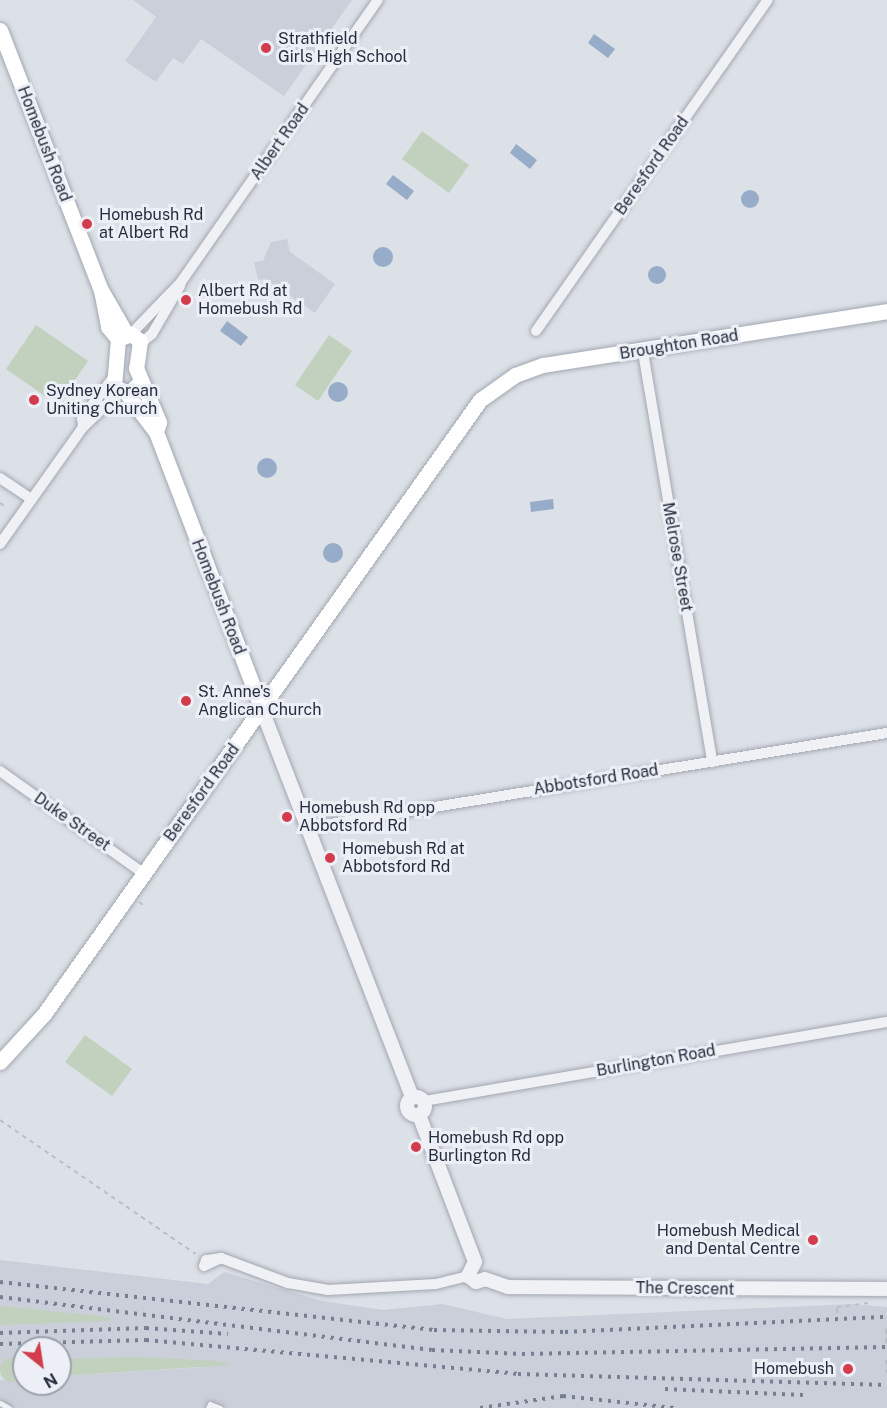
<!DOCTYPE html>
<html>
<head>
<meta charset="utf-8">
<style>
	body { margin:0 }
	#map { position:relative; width:887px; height:1408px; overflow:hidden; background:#dce0e7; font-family:"Public Sans",sans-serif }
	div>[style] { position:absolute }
	.built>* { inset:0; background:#cacfd9 }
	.green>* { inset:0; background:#c1d1bd }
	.round { border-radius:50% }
	.water>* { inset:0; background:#96acc9 }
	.path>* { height:2px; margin-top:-1px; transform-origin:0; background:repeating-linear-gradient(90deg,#bbbec5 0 4.5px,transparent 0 9px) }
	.roads { filter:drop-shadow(0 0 2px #a2a7b1) drop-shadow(0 0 2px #a2a7b1) }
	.service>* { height:5px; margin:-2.5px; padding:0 2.5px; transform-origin:2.5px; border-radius:2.5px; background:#eff1f5 }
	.minor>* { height:10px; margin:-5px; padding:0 5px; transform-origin:5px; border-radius:5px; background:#eff1f5 }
	.tertiary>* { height:14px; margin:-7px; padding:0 7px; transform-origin:7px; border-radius:7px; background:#eff1f5 }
	.tertiary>.ring { margin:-7px; padding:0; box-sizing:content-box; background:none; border:14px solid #eff1f5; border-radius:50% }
	.secondary>* { height:15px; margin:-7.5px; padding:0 7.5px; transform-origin:7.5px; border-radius:7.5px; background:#fff }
	.rail>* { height:4px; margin-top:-2px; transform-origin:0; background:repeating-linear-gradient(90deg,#767f91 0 3px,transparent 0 9px) }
	.dots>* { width:16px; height:16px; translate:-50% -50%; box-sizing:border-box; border:3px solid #eceff5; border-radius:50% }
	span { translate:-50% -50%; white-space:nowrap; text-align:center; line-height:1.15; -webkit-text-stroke:6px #eceff5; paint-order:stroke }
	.poi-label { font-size:16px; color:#262d3e }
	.left { translate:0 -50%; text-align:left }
	.right { translate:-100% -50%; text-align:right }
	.street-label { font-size:16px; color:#262d3e }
	.north { position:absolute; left:12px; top:1336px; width:60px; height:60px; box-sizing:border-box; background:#eceff5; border:2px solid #9da1ac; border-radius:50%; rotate:150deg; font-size:16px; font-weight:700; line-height:24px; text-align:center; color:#262d3e }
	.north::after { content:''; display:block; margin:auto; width:21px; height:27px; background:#d23c4c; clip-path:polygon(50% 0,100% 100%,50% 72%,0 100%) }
</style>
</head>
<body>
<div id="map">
	<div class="built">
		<div style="clip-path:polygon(133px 0,352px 0,284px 96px,201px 39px,183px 64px,173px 58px,156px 82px,125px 61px,156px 17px)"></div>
		<div style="clip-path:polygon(287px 239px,290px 252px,335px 284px,315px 313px,266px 279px,258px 280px,254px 262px,263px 261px,271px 242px)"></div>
		<div style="clip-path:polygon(0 1260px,208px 1284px,224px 1272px,322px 1301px,383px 1310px,442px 1304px,507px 1319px,852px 1304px,887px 1307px,887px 1408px,0 1408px,0 1380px,60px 1384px,60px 1376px,208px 1367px,60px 1369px,60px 1348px,24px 1348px,24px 1370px,0 1371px)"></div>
	</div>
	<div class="green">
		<div style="clip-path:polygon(422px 131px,469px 165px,449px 193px,402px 159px)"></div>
		<div style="clip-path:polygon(36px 325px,88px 361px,58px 405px,6px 369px)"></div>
		<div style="clip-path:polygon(329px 335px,352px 351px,318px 401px,295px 385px)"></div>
		<div style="clip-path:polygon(85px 1035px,132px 1069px,112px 1096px,65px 1062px)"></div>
		<div style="clip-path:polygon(0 1306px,109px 1317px,109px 1321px,0 1325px)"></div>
		<div style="clip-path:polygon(138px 1357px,216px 1361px,231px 1365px,60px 1376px,60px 1359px)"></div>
		<div class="round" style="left:0;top:1358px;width:24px;height:24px"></div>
	</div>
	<div class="water">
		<div style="clip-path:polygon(594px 34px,615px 49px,608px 58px,588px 43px)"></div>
		<div style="clip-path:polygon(516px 144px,537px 160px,530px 169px,510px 153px)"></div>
		<div style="clip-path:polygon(393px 175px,414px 191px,407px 200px,386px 184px)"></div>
		<div class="round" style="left:741px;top:190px;width:18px;height:18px"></div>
		<div class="round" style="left:373px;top:247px;width:20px;height:20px"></div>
		<div class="round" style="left:648px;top:266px;width:18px;height:18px"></div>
		<div style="clip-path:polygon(227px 321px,248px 337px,241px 346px,220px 331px)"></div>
		<div class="round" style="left:328px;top:382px;width:20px;height:20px"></div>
		<div class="round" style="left:257px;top:458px;width:20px;height:20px"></div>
		<div style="clip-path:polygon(553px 499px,554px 509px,531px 512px,530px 502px)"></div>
		<div class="round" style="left:323px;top:543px;width:20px;height:20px"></div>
	</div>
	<div class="path">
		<div style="left:0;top:503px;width:7px;rotate:34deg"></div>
		<div style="left:139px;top:902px;width:7px;rotate:34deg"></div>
		<div style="left:0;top:1120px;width:237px;rotate:34.4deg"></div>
		<div style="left:837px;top:1313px;width:6px;rotate:-90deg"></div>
		<div style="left:837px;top:1307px;width:32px;rotate:-7deg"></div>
		<div style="left:886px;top:1329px;width:15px;rotate:90deg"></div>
		<div style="left:886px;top:1360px;width:17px;rotate:87deg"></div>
	</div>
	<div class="roads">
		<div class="service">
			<div style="left:0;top:1403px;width:10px;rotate:29deg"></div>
			<div style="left:208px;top:1408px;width:4px;rotate:-63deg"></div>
			<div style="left:210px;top:1404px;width:11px;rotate:22deg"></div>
		</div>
		<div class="minor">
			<div style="left:536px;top:331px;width:404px;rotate:-55deg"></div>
			<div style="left:131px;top:334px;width:72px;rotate:-46.1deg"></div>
			<div style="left:181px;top:282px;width:344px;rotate:-55.1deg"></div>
			<div style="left:141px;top:343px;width:14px;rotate:-39deg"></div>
			<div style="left:152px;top:334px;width:56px;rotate:-59.7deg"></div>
			<div style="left:643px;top:352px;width:416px;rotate:80.4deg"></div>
			<div style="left:83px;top:427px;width:9px;rotate:-96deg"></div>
			<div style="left:82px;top:418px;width:49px;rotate:-52.4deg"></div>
			<div style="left:0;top:478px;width:37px;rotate:34deg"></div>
			<div style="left:0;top:544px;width:143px;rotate:-54.6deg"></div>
			<div style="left:83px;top:427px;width:51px;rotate:-43.4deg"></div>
			<div style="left:0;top:771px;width:176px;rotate:35.5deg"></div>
			<div style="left:306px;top:828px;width:589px;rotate:-9.29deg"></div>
			<div style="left:424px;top:1101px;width:470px;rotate:-9.7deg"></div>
			<div style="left:221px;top:1258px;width:15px;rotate:172deg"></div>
			<div style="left:206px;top:1260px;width:6px;rotate:108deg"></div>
			<div style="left:204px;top:1266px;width:19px;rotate:-25deg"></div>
			<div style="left:221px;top:1258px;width:72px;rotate:20.5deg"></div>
			<div style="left:288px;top:1283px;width:41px;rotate:9.9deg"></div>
			<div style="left:328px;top:1290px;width:108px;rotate:-3.2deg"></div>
			<div style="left:436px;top:1284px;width:33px;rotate:-14deg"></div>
		</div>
		<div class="tertiary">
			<div style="left:262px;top:710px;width:415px;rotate:68.8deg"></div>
			<div class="ring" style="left:407px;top:1097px;width:4px;height:4px"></div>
			<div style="left:419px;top:1115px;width:157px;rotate:69.1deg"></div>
			<div style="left:475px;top:1262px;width:16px;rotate:117deg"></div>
			<div style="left:468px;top:1276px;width:10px;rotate:37deg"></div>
			<div style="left:476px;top:1282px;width:9px;rotate:-18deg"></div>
			<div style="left:485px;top:1279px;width:24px;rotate:19deg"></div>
			<div style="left:508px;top:1287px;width:379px;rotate:0.3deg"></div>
		</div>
		<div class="secondary">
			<div style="left:0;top:30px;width:279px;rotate:68.8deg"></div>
			<div style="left:101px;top:290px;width:38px;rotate:79deg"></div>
			<div style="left:108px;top:327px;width:16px;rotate:50deg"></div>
			<div style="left:118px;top:339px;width:48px;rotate:94.8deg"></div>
			<div style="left:114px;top:387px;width:16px;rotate:22deg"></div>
			<div style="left:129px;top:393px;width:16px;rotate:-45deg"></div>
			<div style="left:101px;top:290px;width:52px;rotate:60deg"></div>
			<div style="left:118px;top:339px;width:14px;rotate:-21deg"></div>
			<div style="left:131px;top:334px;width:11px;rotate:38deg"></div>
			<div style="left:140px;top:341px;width:27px;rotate:98deg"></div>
			<div style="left:136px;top:368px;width:59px;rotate:66.9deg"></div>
			<div style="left:159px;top:422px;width:10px;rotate:107deg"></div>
			<div style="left:127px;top:394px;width:48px;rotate:52.7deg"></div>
			<div style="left:156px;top:432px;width:298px;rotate:69.1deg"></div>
			<div style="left:0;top:1062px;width:65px;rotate:-47.5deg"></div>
			<div style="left:44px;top:1014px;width:753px;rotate:-54.62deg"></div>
			<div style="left:480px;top:400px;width:43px;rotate:-35.5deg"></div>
			<div style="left:515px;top:375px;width:30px;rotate:-20deg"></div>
			<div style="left:543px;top:365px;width:348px;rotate:-8.9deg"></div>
		</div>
	</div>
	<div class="rail">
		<div style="left:0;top:1282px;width:437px;rotate:6.3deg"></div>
		<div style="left:434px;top:1330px;width:131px;rotate:0.9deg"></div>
		<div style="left:565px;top:1332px;width:322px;rotate:-2.7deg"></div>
		<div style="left:0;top:1297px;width:435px;rotate:7deg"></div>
		<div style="left:432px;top:1350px;width:90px;rotate:2.5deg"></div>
		<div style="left:522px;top:1354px;width:365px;rotate:-1.1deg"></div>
		<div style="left:0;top:1333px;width:146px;rotate:-2deg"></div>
		<div style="left:146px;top:1328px;width:82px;rotate:4.2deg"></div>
		<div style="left:0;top:1344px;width:146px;rotate:-1.6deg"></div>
		<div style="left:146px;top:1340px;width:374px;rotate:5.2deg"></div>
		<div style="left:518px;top:1374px;width:369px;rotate:1.7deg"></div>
		<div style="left:665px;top:1389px;width:138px;rotate:2.5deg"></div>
		<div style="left:480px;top:1408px;width:84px;rotate:-8.2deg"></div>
		<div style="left:563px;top:1396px;width:114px;rotate:6.1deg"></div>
	</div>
	<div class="dots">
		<div style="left:266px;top:48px;background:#d23c4c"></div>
		<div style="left:87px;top:224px;background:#d23c4c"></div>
		<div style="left:186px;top:300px;background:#d23c4c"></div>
		<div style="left:34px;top:400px;background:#d23c4c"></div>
		<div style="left:186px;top:701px;background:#d23c4c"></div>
		<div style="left:287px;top:817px;background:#d23c4c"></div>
		<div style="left:330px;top:858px;background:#d23c4c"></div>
		<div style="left:416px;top:1147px;background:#d23c4c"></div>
		<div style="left:813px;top:1240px;background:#d23c4c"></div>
		<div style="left:848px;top:1369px;background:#d23c4c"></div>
	</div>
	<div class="poi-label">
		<span class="left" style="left:278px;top:48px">Strathfield<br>Girls High School</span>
		<span class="left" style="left:99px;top:224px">Homebush Rd<br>at Albert Rd</span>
		<span class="left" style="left:198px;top:300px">Albert Rd at<br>Homebush Rd</span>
		<span class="left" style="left:46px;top:400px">Sydney Korean<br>Uniting Church</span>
		<span class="left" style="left:198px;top:701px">St. Anne's<br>Anglican Church</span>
		<span class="left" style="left:299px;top:817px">Homebush Rd opp<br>Abbotsford Rd</span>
		<span class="left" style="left:342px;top:858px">Homebush Rd at<br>Abbotsford Rd</span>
		<span class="left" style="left:428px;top:1147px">Homebush Rd opp<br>Burlington Rd</span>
		<span class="right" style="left:800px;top:1240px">Homebush Medical<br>and Dental Centre</span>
		<span class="right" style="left:834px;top:1369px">Homebush</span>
	</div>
	<div class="street-label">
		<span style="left:280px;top:142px;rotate:-55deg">Albert Road</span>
		<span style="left:44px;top:144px;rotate:69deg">Homebush Road</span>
		<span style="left:652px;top:166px;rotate:-55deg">Beresford Road</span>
		<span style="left:679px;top:345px;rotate:-9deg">Broughton Road</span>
		<span style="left:677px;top:557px;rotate:80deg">Melrose Street</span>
		<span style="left:218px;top:597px;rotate:69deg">Homebush Road</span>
		<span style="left:596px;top:780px;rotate:-9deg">Abbotsford Road</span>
		<span style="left:202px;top:793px;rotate:-54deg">Beresford Road</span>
		<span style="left:72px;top:822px;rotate:35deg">Duke Street</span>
		<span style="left:656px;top:1061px;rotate:-10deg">Burlington Road</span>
		<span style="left:685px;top:1289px;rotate:1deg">The Crescent</span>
	</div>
	<div class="north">N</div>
</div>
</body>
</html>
